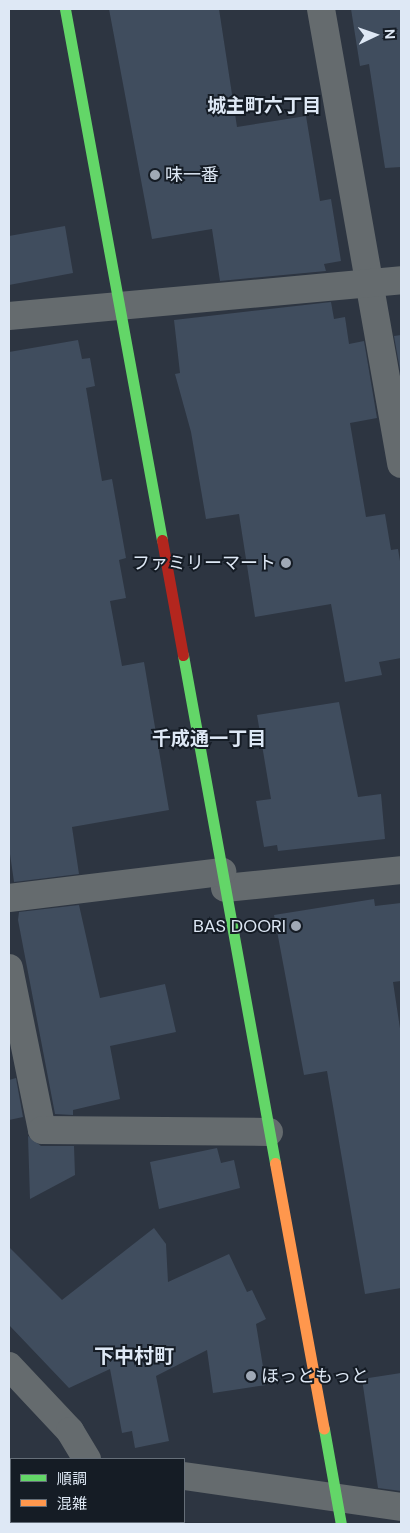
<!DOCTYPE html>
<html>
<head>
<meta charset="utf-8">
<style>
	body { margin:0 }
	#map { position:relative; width:410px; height:1533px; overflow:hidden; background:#2d3541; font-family:"DM Sans","Noto Sans JP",sans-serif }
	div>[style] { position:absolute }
	.building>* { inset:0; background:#404d5e }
	.street>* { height:28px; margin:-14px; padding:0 14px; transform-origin:14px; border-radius:14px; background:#656b6e }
	.fast>* { height:11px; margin:-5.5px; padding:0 5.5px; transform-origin:5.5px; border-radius:5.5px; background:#63d668 }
	.slow>* { height:11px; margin:-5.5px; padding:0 5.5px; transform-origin:5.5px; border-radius:5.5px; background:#ff974d }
	.jam>* { height:11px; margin:-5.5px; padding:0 5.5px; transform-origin:5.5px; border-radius:5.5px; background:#b3261e }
	.dots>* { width:14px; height:14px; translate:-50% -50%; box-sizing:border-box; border:2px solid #151c25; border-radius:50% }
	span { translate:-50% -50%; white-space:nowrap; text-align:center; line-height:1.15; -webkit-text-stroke:4px #151c25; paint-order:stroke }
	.poi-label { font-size:18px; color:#dee8f5 }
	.left { translate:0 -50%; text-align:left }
	.right { translate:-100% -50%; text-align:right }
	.neighbourhood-label { font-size:19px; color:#dee8f5; font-weight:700 }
	.quarter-label { font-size:20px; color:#dee8f5; font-weight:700 }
	.frame { position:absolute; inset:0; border:10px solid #dee8f5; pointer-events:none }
	.legend { position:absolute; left:10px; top:1458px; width:175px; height:65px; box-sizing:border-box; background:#151c25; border:1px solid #656e78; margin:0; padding:6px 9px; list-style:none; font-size:15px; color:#dee8f5 }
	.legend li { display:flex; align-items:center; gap:10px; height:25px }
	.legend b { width:25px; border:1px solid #656e78 }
	.north { position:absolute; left:350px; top:10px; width:50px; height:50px; -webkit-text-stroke:4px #151c25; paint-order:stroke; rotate:87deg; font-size:14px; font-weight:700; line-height:20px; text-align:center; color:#dee8f5 }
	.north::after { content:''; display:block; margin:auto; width:18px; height:22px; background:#dee8f5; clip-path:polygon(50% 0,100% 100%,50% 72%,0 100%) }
</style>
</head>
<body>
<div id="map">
	<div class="building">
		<div style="clip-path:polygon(109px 9px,219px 9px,237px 127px,306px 116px,320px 201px,331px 199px,341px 261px,324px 264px,326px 271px,220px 281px,212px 229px,152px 239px)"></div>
		<div style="clip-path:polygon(351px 9px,401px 9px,401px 167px,385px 168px,369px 64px,360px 66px)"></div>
		<div style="clip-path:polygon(65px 226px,73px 273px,9px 285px,9px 236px)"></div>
		<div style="clip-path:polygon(331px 302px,334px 319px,345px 317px,349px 344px,364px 341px,377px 418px,350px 423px,366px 517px,385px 514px,391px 550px,398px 549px,401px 567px,401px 658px,379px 662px,382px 675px,345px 682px,331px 604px,255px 617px,239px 514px,206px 519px,191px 432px,175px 374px,180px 373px,174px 320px)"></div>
		<div style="clip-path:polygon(401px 335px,401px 375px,394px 336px)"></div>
		<div style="clip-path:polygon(78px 340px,82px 359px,90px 358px,95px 386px,86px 388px,102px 481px,112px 479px,126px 558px,119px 560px,126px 598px,110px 601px,122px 666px,144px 662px,169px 810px,72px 827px,79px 874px,14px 882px,9px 847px,9px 352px)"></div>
		<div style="clip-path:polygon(339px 702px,358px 797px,381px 794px,385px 839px,278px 851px,277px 845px,264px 847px,256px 801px,271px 799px,257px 715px)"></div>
		<div style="clip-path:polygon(374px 899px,375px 906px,401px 903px,401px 981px,393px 982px,401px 1035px,401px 1288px,365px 1294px,327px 1071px,304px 1075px,274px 915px)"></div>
		<div style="clip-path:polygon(79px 905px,100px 998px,165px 984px,176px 1032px,110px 1046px,120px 1099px,73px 1110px,73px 1115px,55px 1114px,18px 920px,19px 912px)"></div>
		<div style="clip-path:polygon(16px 1078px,23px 1117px,9px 1120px,9px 1080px)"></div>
		<div style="clip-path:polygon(28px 1136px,41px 1146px,74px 1146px,75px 1175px,30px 1199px)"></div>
		<div style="clip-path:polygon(217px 1148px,221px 1163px,234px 1160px,240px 1188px,159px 1209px,150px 1162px)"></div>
		<div style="clip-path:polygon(154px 1228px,166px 1244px,168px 1282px,229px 1254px,247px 1292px,252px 1290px,266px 1319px,256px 1324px,266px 1385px,213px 1393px,207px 1350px,156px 1376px,169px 1441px,135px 1448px,132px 1431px,122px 1433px,110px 1369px,69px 1388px,9px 1325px,9px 1247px,62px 1300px)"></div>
		<div style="clip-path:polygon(401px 1373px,401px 1491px,378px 1488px,362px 1379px)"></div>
	</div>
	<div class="street">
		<div style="left:321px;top:9px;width:462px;rotate:80deg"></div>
		<div style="left:9px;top:316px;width:394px;rotate:-5.2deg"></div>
		<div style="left:225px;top:888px;width:177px;rotate:-5.8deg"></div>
		<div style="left:9px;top:898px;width:215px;rotate:-7deg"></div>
		<div style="left:9px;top:968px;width:165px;rotate:78.5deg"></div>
		<div style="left:42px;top:1130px;width:227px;rotate:0.5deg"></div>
		<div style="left:9px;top:1366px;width:89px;rotate:46.8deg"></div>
		<div style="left:70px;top:1431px;width:33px;rotate:59deg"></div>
		<div style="left:9px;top:1472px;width:2px"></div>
		<div style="left:184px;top:1476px;width:219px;rotate:8.1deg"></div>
		<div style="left:95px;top:1522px;width:2px;rotate:90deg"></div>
	</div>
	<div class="fast">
		<div style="left:65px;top:9px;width:540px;rotate:79.65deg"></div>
		<div style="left:183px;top:655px;width:516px;rotate:79.73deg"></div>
		<div style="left:324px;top:1429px;width:97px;rotate:79.9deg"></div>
	</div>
	<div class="slow">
		<div style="left:275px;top:1163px;width:270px;rotate:79.6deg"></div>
	</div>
	<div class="jam">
		<div style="left:162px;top:540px;width:117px;rotate:79.7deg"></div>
	</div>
	<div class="dots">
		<div style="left:155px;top:175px;background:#a0a9b6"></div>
		<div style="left:286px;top:563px;background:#a0a9b6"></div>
		<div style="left:296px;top:926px;background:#a0a9b6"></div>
		<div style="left:251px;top:1376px;background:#a0a9b6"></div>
	</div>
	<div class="poi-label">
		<span class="left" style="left:165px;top:175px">味一番</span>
		<span class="right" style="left:276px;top:563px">ファミリーマート</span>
		<span class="right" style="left:286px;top:926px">BAS DOORI</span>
		<span class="left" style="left:261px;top:1376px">ほっともっと</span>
	</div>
	<div class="neighbourhood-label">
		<span style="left:264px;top:106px">城主町六丁目</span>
		<span style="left:209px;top:739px">千成通一丁目</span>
	</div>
	<div class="quarter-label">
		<span style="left:134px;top:1356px">下中村町</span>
	</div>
	<div class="frame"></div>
	<ul class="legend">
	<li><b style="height:6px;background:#63d668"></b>順調</li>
	<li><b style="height:6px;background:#ff974d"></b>混雑</li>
	</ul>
	<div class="north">N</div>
</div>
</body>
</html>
